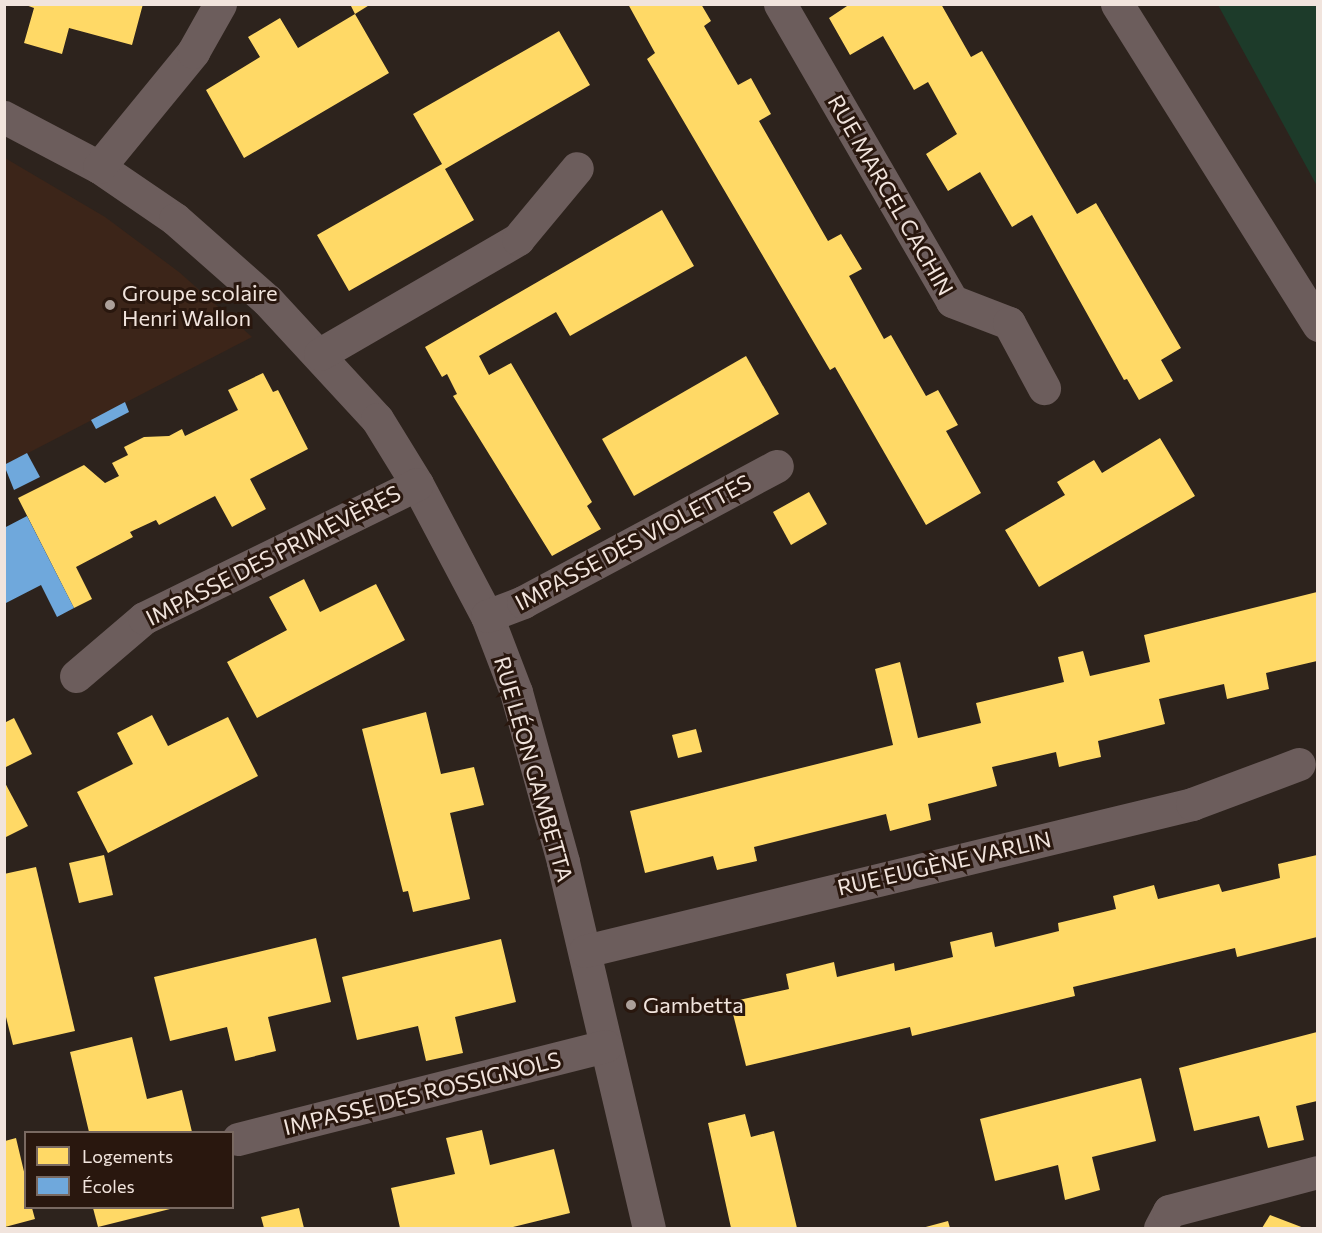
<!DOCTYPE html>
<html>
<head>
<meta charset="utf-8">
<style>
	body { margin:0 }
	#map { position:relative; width:1322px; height:1233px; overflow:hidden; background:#2d231d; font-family:Commissioner,sans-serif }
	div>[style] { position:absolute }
	.built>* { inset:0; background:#3c2519 }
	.green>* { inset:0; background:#1d3b2a }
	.homes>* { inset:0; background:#ffd966 }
	.schools>* { inset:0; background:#6fa8dc }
	.street>* { height:33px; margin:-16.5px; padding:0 16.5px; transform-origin:16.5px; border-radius:16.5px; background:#6c5d5c }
	.dots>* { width:16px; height:16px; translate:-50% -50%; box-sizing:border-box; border:3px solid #29170e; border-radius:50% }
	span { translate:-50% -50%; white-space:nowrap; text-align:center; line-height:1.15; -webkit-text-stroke:6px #29170e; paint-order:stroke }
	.street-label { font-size:22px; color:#f1e4dd }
	.poi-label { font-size:22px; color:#f1e4dd }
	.left { translate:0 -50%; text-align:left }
	.frame { position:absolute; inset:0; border:6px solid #f1e4dd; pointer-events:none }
	.legend { position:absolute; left:24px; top:1131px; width:210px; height:78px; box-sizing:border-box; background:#29170e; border:2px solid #796961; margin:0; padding:8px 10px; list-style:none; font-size:18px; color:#f1e4dd }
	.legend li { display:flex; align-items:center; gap:12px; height:30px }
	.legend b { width:30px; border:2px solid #796961 }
</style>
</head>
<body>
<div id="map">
	<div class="built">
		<div style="clip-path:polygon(5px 158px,105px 217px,179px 272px,252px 337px,5px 465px)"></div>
	</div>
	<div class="green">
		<div style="clip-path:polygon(1218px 5px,1317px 5px,1317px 186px)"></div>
	</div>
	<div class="homes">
		<div style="clip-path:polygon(23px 4px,143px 4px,132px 45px,69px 28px,62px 54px,24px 43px,34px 8px)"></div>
		<div style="clip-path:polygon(350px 4px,371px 4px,355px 14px,389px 73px,244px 158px,206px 90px,260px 57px,248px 37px,280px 18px,298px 48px,355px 14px)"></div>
		<div style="clip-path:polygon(628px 4px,701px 4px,711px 21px,704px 26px,738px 85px,751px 78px,771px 114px,759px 121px,828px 241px,841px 234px,862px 269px,849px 276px,884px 339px,891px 335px,926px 396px,938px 390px,958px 425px,946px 431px,981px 493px,926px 525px,835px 367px,830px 370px,647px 59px,655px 53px)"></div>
		<div style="clip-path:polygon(850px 4px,941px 4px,971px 57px,982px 51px,1077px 214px,1096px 203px,1181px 348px,1161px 360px,1173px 381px,1139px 400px,1127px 379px,1124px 380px,1032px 215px,1012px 227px,980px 172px,948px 191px,926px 154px,957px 134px,928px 82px,914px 90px,883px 36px,850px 55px,829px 18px)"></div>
		<div style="clip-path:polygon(559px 31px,590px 85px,445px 169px,474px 220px,349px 291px,317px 235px,442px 164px,413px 114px)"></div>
		<div style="clip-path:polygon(662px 210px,694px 266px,570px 336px,556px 312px,479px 356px,489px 375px,511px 363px,592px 502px,587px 506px,601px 529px,552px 556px,453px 396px,457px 394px,447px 374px,442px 377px,425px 347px)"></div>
		<div style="clip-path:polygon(746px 356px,779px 414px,634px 496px,602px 439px)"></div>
		<div style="clip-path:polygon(263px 373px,273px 392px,278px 390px,308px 449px,250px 479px,266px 509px,232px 527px,215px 496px,159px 525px,156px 520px,130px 532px,133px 537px,76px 567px,92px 599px,74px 608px,18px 498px,84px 465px,105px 483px,119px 476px,112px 463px,128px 455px,124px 447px,144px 437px,169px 436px,182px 429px,185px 436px,238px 410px,228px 390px)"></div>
		<div style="clip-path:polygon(1160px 438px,1195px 496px,1039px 587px,1005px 530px,1065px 495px,1057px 482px,1094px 460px,1102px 473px)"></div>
		<div style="clip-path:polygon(809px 492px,827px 524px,791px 545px,773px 512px)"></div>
		<div style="clip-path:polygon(304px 579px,320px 612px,376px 584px,405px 640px,257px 718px,227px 662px,287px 630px,269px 597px)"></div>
		<div style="clip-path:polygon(1317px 592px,1317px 661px,1266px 673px,1269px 689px,1227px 699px,1224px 684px,1159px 699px,1165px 724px,1098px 741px,1101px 757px,1083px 761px,1059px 767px,1056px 752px,992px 767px,997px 786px,928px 804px,931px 820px,890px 831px,886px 814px,754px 847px,757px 861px,717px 870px,713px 856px,645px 873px,630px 811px,893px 745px,875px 669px,900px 662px,918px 738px,981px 723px,976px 703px,1064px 682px,1058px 657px,1083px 651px,1090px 676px,1150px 662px,1144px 635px)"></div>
		<div style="clip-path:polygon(426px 712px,441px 774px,474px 767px,484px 805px,450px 813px,470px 899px,413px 912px,408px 891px,403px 892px,362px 729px)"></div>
		<div style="clip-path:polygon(152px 715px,168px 746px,228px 717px,258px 776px,108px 853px,77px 792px,133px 764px,117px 733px)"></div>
		<div style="clip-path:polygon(14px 718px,32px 754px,4px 768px,4px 723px)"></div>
		<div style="clip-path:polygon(696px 729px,702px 752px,678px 758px,672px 735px)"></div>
		<div style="clip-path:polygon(4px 781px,28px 826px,4px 838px)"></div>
		<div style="clip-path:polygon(104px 855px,113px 895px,79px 903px,69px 863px)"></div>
		<div style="clip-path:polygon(1317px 855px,1317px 937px,1237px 957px,1235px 948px,1073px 987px,1075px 996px,912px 1036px,910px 1027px,746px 1066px,730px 1002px,789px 989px,786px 974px,834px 962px,837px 977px,894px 963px,895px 971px,953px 957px,950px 942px,992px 932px,995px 947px,1059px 931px,1058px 923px,1116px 909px,1113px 896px,1154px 885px,1158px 899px,1219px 884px,1222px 892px,1280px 878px,1278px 864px)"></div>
		<div style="clip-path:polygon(36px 867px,75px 1031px,13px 1045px,4px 1009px,4px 874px)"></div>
		<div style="clip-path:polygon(316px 938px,331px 1002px,268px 1017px,276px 1051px,235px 1061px,227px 1027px,170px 1041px,154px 977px)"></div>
		<div style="clip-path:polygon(501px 939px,516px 1002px,455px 1017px,463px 1053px,426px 1061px,418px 1026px,357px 1040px,342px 977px)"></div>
		<div style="clip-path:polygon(1317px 1032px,1317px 1101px,1296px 1106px,1304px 1140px,1268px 1148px,1259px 1116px,1194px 1131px,1179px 1068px)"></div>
		<div style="clip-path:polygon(132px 1037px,147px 1099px,182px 1090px,192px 1132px,89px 1132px,70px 1052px)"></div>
		<div style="clip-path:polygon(1141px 1078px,1156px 1141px,1092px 1157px,1100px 1190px,1065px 1200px,1058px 1165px,995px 1181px,980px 1119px)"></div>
		<div style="clip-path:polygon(745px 1114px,751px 1137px,774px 1131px,797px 1228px,731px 1228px,708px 1123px)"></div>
		<div style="clip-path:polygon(482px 1130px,490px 1165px,554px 1149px,570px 1213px,509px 1228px,400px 1228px,391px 1188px,455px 1174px,446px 1138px)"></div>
		<div style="clip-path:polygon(16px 1138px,26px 1180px,26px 1208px,32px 1208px,35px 1219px,5px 1227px,5px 1141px)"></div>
		<div style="clip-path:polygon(93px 1208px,174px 1208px,98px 1227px)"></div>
		<div style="clip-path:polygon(299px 1208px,304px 1228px,264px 1228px,261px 1217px)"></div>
		<div style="clip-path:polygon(1270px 1215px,1304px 1228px,1262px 1228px)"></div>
		<div style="clip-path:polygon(948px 1221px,950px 1228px,922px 1228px)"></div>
	</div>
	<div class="schools">
		<div style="clip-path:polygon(125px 402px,129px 412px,96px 429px,91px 420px)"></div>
		<div style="clip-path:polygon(27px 453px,40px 477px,14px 490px,4px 465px)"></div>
		<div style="clip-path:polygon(27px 516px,74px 608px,57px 617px,41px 585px,4px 604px,4px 528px)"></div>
	</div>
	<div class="street">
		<div style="left:780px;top:4px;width:343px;rotate:59.9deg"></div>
		<div style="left:952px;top:301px;width:61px;rotate:21.1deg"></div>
		<div style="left:1009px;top:323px;width:74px;rotate:61.7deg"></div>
		<div style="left:1117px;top:4px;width:379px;rotate:57.9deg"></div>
		<div style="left:4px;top:117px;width:107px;rotate:27.8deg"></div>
		<div style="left:99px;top:167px;width:92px;rotate:34.4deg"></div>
		<div style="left:175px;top:219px;width:123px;rotate:41.4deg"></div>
		<div style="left:267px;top:300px;width:162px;rotate:47.3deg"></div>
		<div style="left:377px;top:419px;width:76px;rotate:58.4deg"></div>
		<div style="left:417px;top:484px;width:149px;rotate:62.1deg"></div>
		<div style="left:487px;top:616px;width:81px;rotate:69.1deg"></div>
		<div style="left:516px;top:692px;width:176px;rotate:74.5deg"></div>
		<div style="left:563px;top:862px;width:376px;rotate:76.8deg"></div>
		<div style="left:99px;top:167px;width:149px;rotate:-50.7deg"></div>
		<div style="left:193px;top:52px;width:55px;rotate:-60.6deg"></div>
		<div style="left:320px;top:354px;width:229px;rotate:-30.1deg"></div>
		<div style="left:518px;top:239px;width:92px;rotate:-50.3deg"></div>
		<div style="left:487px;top:616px;width:39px;rotate:-21deg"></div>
		<div style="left:523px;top:602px;width:288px;rotate:-28.2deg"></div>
		<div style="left:76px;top:676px;width:89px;rotate:-40.5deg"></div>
		<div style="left:144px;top:618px;width:304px;rotate:-26.1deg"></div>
		<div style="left:585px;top:951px;width:625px;rotate:-13.61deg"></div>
		<div style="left:1192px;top:804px;width:114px;rotate:-20.5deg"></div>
		<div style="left:238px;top:1139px;width:379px;rotate:-14.2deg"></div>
		<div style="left:1160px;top:1228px;width:19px;rotate:-62deg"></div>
		<div style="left:1169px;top:1211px;width:154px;rotate:-14.7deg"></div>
	</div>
	<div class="dots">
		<div style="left:110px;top:305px;background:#aca09a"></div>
		<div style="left:631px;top:1005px;background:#aca09a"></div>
	</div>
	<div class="street-label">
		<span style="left:891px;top:195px;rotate:60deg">RUE MARCEL CACHIN</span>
		<span style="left:633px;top:542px;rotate:-28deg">IMPASSE DES VIOLETTES</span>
		<span style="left:273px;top:555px;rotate:-27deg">IMPASSE DES PRIMEVÈRES</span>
		<span style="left:534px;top:769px;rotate:74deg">RUE LÉON GAMBETTA</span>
		<span style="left:944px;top:863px;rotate:-13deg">RUE EUGÈNE VARLIN</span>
		<span style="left:422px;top:1093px;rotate:-14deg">IMPASSE DES ROSSIGNOLS</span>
	</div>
	<div class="poi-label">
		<span class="left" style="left:122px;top:305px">Groupe scolaire<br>Henri Wallon</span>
		<span class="left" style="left:643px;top:1005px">Gambetta</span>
	</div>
	<div class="frame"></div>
	<ul class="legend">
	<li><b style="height:16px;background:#ffd966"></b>Logements</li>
	<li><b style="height:16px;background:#6fa8dc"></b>Écoles</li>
	</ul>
</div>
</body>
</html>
